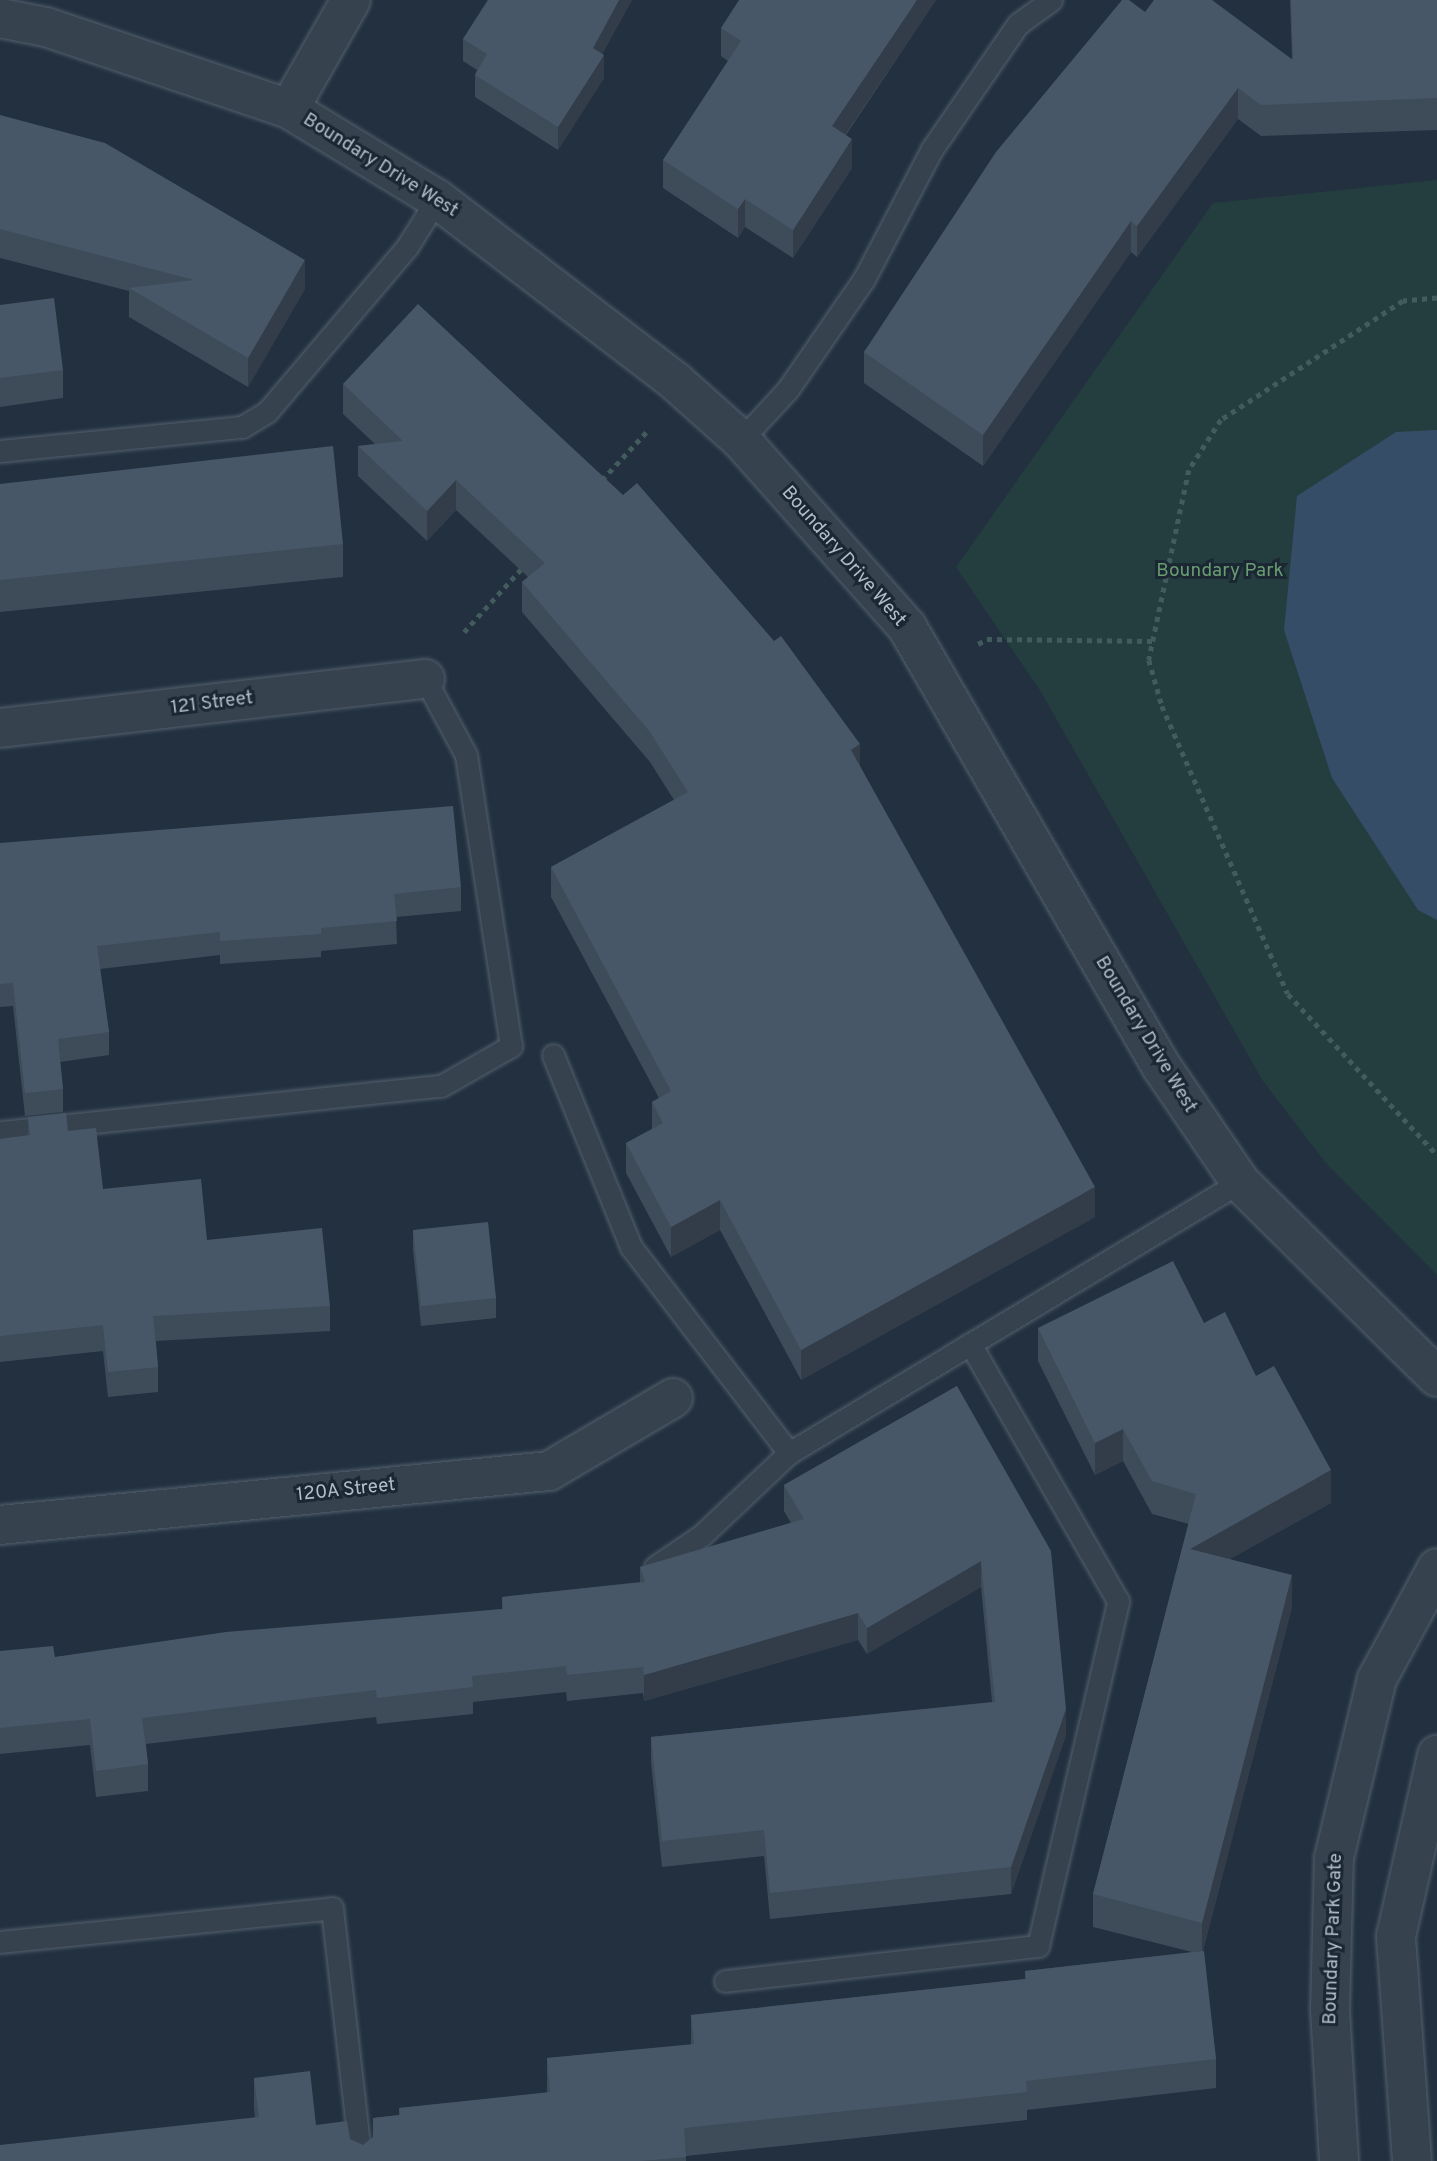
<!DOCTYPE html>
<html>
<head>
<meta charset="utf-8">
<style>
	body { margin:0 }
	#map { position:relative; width:1437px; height:2161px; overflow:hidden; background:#22303f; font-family:Overpass,sans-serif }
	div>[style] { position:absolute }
	.green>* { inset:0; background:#243e40 }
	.water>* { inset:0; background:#354d67 }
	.path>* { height:4.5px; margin-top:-2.25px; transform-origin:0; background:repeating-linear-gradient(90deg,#425b5d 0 5px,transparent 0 10px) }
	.roads { filter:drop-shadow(0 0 2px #55606d) drop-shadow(0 0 2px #55606d) }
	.lane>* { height:21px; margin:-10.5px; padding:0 10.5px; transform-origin:10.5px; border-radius:10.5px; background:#37424f }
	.street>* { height:38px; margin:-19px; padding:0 19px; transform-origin:19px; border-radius:19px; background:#37424f }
	.wall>* { inset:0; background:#3e4b59 }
	.shaded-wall>* { inset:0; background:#323d49 }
	.building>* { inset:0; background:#485768 }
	span { translate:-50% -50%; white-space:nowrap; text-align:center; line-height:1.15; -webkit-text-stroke:6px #1c2734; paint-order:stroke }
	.street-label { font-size:19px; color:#b2bdca }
	.park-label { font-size:19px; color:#689c71 }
</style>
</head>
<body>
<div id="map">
	<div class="green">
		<div style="clip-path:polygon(1437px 180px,1437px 1275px,1325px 1162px,1263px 1081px,1041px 692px,956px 567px,1213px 203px)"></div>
	</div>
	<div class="water">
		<div style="clip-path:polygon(1437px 430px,1437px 920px,1418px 910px,1332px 778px,1284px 630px,1297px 496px,1396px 432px)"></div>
	</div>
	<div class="path">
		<div style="left:1437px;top:298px;width:34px;rotate:175deg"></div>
		<div style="left:1403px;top:301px;width:217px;rotate:146.8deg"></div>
		<div style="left:1221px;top:420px;width:59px;rotate:122.6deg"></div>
		<div style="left:1189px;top:470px;width:194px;rotate:101.9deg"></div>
		<div style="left:1149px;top:660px;width:48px;rotate:74.2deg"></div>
		<div style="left:1162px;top:706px;width:314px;rotate:66.4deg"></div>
		<div style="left:1288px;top:994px;width:219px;rotate:47.2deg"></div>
		<div style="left:602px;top:480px;width:69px;rotate:-47.3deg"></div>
		<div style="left:464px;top:632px;width:88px;rotate:-47.8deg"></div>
		<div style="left:978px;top:644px;width:10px;rotate:-29deg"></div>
		<div style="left:987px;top:639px;width:165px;rotate:0.7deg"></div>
	</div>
	<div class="roads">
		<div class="lane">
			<div style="left:741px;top:440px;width:69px;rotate:-47.3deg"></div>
			<div style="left:788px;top:389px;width:134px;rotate:-55.4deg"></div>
			<div style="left:864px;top:279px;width:147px;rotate:-62.4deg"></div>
			<div style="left:932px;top:149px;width:152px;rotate:-55.5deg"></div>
			<div style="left:1018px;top:24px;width:41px;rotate:-36deg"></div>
			<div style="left:0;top:451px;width:243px;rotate:-5.7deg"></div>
			<div style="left:242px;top:427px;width:29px;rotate:-31deg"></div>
			<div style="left:267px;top:412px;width:216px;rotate:-49.7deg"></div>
			<div style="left:407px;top:247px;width:57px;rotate:-58deg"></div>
			<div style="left:553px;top:1055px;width:207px;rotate:67.9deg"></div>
			<div style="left:631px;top:1247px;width:260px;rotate:52.5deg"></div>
			<div style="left:0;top:1132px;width:443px;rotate:-6deg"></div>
			<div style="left:441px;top:1086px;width:81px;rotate:-29.7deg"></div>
			<div style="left:511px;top:1046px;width:294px;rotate:-98.8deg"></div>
			<div style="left:466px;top:755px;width:86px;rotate:-118.3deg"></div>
			<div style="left:655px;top:1567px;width:57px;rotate:-34.2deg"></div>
			<div style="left:702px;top:1535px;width:120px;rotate:-43.3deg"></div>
			<div style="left:789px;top:1453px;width:526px;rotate:-31deg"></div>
			<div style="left:0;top:1942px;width:334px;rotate:-5.8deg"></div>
			<div style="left:332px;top:1908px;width:255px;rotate:83.5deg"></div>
			<div style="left:725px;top:1981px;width:315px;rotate:-6.4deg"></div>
			<div style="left:1038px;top:1946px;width:354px;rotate:-76.9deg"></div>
			<div style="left:1118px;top:1601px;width:297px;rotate:-119.9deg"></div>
		</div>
		<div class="street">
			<div style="left:0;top:18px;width:47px;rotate:11.1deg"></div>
			<div style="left:46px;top:27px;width:256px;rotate:18.6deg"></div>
			<div style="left:289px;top:109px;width:173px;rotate:31.3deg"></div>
			<div style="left:437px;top:199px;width:300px;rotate:37.4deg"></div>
			<div style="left:675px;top:381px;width:89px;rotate:41.8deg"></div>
			<div style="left:741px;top:440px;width:250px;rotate:48.4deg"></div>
			<div style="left:907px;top:627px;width:507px;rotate:59.95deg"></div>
			<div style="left:1161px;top:1066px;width:140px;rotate:55.7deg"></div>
			<div style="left:1240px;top:1182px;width:277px;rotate:44.7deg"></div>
			<div style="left:289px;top:109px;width:125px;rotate:-60.4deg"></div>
			<div style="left:0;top:728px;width:428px;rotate:-6.6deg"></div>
			<div style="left:0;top:1525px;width:552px;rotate:-5.62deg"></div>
			<div style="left:549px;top:1471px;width:144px;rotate:-30.5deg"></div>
			<div style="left:1339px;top:2161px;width:152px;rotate:-93.4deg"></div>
			<div style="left:1330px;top:2009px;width:151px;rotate:-88.5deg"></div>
			<div style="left:1334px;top:1858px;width:184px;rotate:-76.5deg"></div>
			<div style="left:1377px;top:1679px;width:126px;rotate:-61.6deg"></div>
			<div style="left:1412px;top:2161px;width:226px;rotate:-94.1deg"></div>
			<div style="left:1396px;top:1936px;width:186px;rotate:-77.2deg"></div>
		</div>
	</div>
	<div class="wall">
		<div style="clip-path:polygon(488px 0,632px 0,602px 54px,604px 78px,558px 150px,475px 97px,475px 75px,477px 70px,463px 61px,463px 39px)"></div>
		<div style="clip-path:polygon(936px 0,846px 135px,852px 168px,793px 258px,745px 227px,738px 238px,663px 188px,663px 160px,728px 61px,721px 56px,721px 28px)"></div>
		<div style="clip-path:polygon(1290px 0,1437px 0,1437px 130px,1261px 136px,1238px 119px,1137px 257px,1131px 252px,983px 466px,864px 383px,864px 352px,1145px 12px,1292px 59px)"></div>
		<div style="clip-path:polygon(0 115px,305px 289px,248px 387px,129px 317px,129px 291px,0 258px)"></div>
		<div style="clip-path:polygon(0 305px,63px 370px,63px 398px,0 407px)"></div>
		<div style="clip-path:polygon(343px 384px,860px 766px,1095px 1217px,801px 1380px,720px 1230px,671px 1257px,626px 1173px,626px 1143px,652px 1129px,652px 1102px,659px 1098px,551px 897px,551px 867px,674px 800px,650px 762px,522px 612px,522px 582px,528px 577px,456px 510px,427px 541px,358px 476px,358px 446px,375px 444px,343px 414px)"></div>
		<div style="clip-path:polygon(0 484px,343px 544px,343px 577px,0 612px)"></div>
		<div style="clip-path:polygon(0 843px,461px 887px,461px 911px,396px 917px,397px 944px,321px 951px,321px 957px,220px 964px,220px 955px,100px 969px,109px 1032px,109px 1055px,60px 1062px,63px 1089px,63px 1112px,25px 1116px,13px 1006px,0 1007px)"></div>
		<div style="clip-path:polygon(28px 1117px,68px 1131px,103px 1189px,207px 1240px,330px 1306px,330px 1331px,156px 1341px,158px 1367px,158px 1392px,108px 1397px,103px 1351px,0 1362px,0 1139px,28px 1136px)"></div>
		<div style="clip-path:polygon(413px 1230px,496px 1298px,496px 1318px,421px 1326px,413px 1250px)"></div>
		<div style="clip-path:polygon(1204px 1323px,1256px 1376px,1331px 1503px,1230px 1559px,1292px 1607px,1203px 1951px,1216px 2059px,1216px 2088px,1027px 2110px,1027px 2120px,686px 2156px,686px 2161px,0 2161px,255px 2118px,254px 2107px,254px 2078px,316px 2125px,363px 2145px,373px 2137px,373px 2118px,399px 2115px,399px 2108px,547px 2093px,547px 2058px,691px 2045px,691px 2015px,1025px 1979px,1025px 1971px,1192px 1952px,1093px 1927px,1093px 1894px,1189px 1524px,1152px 1514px,1123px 1461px,1095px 1475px,1038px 1361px,1038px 1328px)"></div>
		<div style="clip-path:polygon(957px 1386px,1066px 1735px,1011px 1894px,770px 1919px,764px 1856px,662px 1867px,651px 1763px,651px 1737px,992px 1702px,981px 1587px,867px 1654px,858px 1640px,644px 1701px,643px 1693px,567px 1701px,566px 1692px,473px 1702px,473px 1714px,377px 1724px,376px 1717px,146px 1744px,148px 1764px,148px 1791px,96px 1797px,90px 1745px,0 1754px,0 1651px,55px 1657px,502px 1609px,502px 1597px,640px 1582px,640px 1567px,791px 1523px,784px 1511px,784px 1485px)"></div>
	</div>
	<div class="shaded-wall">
		<div style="clip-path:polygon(619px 0,632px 0,593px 71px,593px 48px)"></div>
		<div style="clip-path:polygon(917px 0,936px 0,832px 154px,832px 126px)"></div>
		<div style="clip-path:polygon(604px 55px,604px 78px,558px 150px,558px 127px)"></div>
		<div style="clip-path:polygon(1238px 88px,1238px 119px,1137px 257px,1137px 226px)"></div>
		<div style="clip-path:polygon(852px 139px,852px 168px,793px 258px,793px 230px)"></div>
		<div style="clip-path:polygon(745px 199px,745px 227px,738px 238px,738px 209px)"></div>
		<div style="clip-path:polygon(1131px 221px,1131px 252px,983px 466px,983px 435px)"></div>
		<div style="clip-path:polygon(305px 260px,305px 289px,248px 387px,248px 358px)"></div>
		<div style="clip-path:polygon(456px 480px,456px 510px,427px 541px,427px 511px)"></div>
		<div style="clip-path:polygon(860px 744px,860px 774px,851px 750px)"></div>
		<div style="clip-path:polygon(1095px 1187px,1095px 1217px,801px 1380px,801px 1350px)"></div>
		<div style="clip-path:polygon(720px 1200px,720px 1230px,671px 1257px,671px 1227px)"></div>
		<div style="clip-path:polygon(1123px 1429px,1123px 1461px,1095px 1475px,1095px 1443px)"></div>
		<div style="clip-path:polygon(1331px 1470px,1331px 1503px,1190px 1581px,1190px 1549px)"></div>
		<div style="clip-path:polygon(981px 1561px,981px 1587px,867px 1654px,867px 1628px)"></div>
		<div style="clip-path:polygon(1292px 1575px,1292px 1607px,1202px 1955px,1202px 1923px)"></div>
		<div style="clip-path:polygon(858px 1613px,858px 1640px,644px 1701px,644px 1675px)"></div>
		<div style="clip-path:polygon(1066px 1709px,1066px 1735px,1011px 1894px,1011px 1867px)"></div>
	</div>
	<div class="building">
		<div style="clip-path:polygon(488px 0,619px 0,593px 48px,604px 55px,558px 127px,475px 75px,487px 54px,463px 39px)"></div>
		<div style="clip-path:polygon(739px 0,917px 0,832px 126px,852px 139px,793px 230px,745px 199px,738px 209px,663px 160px,741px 41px,721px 28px)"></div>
		<div style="clip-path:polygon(1122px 0,1129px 0,1145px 12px,1154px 0,1212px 0,1293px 60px,1291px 0,1437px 0,1437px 98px,1261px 105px,1238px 88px,1137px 226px,1131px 221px,983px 435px,864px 352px,996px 152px)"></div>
		<div style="clip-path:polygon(0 115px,105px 143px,305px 260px,248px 358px,129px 288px,194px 280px,0 229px)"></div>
		<div style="clip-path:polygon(54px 298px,63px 370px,0 378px,0 305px)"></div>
		<div style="clip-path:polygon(418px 304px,623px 495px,637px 483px,774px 641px,781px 636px,860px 744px,851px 750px,1095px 1187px,801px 1350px,720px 1200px,671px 1227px,626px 1143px,663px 1123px,652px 1102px,671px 1091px,551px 867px,688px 792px,650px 732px,522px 582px,545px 563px,456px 480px,427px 511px,358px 446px,403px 441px,343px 384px)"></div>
		<div style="clip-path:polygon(333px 446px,343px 544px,0 580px,0 484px)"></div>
		<div style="clip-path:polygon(453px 806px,461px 887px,394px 894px,397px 921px,321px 928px,321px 934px,220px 941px,220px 932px,97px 946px,109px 1032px,58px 1039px,63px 1089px,25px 1093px,13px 983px,0 984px,0 843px)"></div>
		<div style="clip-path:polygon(66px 1113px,68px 1131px,96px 1128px,103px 1189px,201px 1179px,207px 1240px,322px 1228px,330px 1306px,153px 1316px,158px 1367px,108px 1372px,103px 1325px,0 1336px,0 1139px,30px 1135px,28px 1117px)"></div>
		<div style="clip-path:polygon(488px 1222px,496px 1298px,421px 1306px,413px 1230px)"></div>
		<div style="clip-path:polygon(1173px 1261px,1204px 1323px,1225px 1312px,1256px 1376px,1274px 1366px,1331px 1470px,1190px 1549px,1292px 1575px,1202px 1923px,1093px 1894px,1196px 1494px,1152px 1481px,1123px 1429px,1095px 1443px,1038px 1328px)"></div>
		<div style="clip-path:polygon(957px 1386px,1051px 1551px,1066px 1709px,1011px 1867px,770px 1893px,764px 1830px,662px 1841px,651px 1737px,995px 1702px,981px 1561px,867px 1628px,858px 1613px,644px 1675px,643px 1667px,567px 1675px,566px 1666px,472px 1676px,473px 1687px,377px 1698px,376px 1690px,142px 1718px,148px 1764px,96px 1771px,90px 1719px,0 1728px,0 1651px,53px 1646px,55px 1657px,226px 1632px,503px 1609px,502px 1597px,645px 1582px,640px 1567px,804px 1519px,784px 1485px)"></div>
		<div style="clip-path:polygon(1204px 1951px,1216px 2059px,1026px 2081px,1027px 2092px,684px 2128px,686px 2157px,640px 2161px,0 2161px,0 2145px,259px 2117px,254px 2078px,310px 2071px,316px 2125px,347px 2121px,350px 2139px,363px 2145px,373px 2137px,373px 2118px,400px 2115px,399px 2108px,550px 2092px,547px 2058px,694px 2044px,691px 2015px,1026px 1979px,1025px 1971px)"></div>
	</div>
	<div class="street-label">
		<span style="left:380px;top:166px;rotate:32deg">Boundary Drive West</span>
		<span style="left:843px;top:557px;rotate:49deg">Boundary Drive West</span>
		<span style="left:212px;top:704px;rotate:-7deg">121 Street</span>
		<span style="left:1145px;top:1035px;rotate:59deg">Boundary Drive West</span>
		<span style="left:346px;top:1491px;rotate:-6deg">120A Street</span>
		<span style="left:1334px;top:1939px;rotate:-88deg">Boundary Park Gate</span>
	</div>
	<div class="park-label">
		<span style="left:1220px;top:572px">Boundary Park</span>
	</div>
</div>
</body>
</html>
